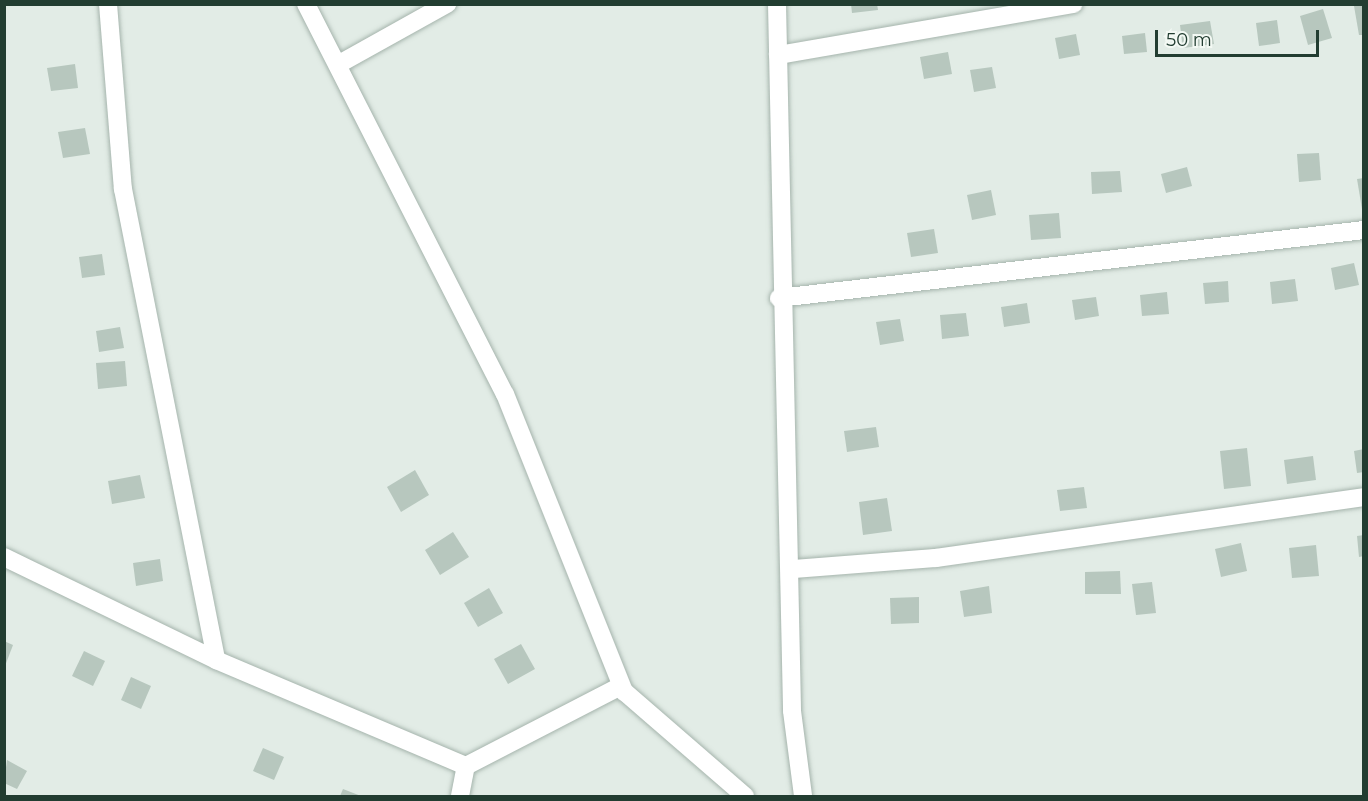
<!DOCTYPE html>
<html>
<head>
<meta charset="utf-8">
<style>
	body { margin:0 }
	#map { position:relative; width:1368px; height:801px; overflow:hidden; background:#e2ece6; font-family:Montserrat,sans-serif }
	div>[style] { position:absolute }
	.building>* { inset:0; background:#b7c7be }
	.roads { filter:drop-shadow(0 0 2px #a5b4ac) drop-shadow(0 0 2px #a5b4ac) }
	.street>* { height:18px; margin:-9px; padding:0 9px; transform-origin:9px; border-radius:9px; background:#fff }
	span { translate:-50% -50%; white-space:nowrap; text-align:center; line-height:1.15; -webkit-text-stroke:4.5px #f3f9f4; paint-order:stroke }
	.frame { position:absolute; inset:0; border:6px solid #223d31; pointer-events:none }
	.scale { position:absolute; left:1155px; top:30px; width:164px; height:27px; box-sizing:border-box; border:3px solid #223d31; border-top:0; padding-left:8px; font-size:18px; line-height:21px; white-space:nowrap; color:#223d31; -webkit-text-stroke:4px #f3f9f4; paint-order:stroke }
</style>
</head>
<body>
<div id="map">
	<div class="building">
		<div style="clip-path:polygon(851px 4px,877px 4px,878px 10px,852px 13px)"></div>
		<div style="clip-path:polygon(1364px 4px,1364px 35px,1359px 35px,1354px 6px)"></div>
		<div style="clip-path:polygon(1323px 9px,1332px 38px,1308px 45px,1300px 16px)"></div>
		<div style="clip-path:polygon(1277px 20px,1280px 43px,1259px 46px,1256px 23px)"></div>
		<div style="clip-path:polygon(1210px 21px,1214px 44px,1183px 48px,1180px 25px)"></div>
		<div style="clip-path:polygon(1145px 33px,1147px 52px,1124px 54px,1122px 36px)"></div>
		<div style="clip-path:polygon(1076px 34px,1080px 55px,1059px 59px,1055px 38px)"></div>
		<div style="clip-path:polygon(948px 52px,952px 74px,924px 79px,920px 57px)"></div>
		<div style="clip-path:polygon(75px 64px,78px 88px,51px 91px,47px 68px)"></div>
		<div style="clip-path:polygon(992px 67px,996px 88px,974px 92px,970px 70px)"></div>
		<div style="clip-path:polygon(85px 128px,90px 154px,63px 158px,58px 132px)"></div>
		<div style="clip-path:polygon(1319px 153px,1321px 180px,1299px 182px,1297px 154px)"></div>
		<div style="clip-path:polygon(1187px 167px,1192px 186px,1166px 193px,1161px 174px)"></div>
		<div style="clip-path:polygon(1120px 171px,1122px 192px,1092px 194px,1091px 172px)"></div>
		<div style="clip-path:polygon(1364px 178px,1364px 209px,1362px 209px,1357px 179px)"></div>
		<div style="clip-path:polygon(991px 190px,996px 215px,972px 220px,967px 195px)"></div>
		<div style="clip-path:polygon(1059px 213px,1061px 238px,1031px 240px,1029px 215px)"></div>
		<div style="clip-path:polygon(934px 229px,938px 253px,911px 257px,907px 233px)"></div>
		<div style="clip-path:polygon(102px 254px,105px 275px,82px 278px,79px 257px)"></div>
		<div style="clip-path:polygon(1354px 263px,1359px 285px,1335px 290px,1331px 268px)"></div>
		<div style="clip-path:polygon(1295px 279px,1298px 301px,1272px 304px,1270px 282px)"></div>
		<div style="clip-path:polygon(1228px 281px,1229px 302px,1205px 304px,1203px 283px)"></div>
		<div style="clip-path:polygon(1167px 292px,1169px 314px,1142px 316px,1140px 295px)"></div>
		<div style="clip-path:polygon(1096px 297px,1099px 316px,1075px 320px,1072px 300px)"></div>
		<div style="clip-path:polygon(1027px 303px,1030px 323px,1004px 327px,1001px 307px)"></div>
		<div style="clip-path:polygon(966px 313px,969px 336px,942px 339px,940px 315px)"></div>
		<div style="clip-path:polygon(900px 319px,904px 341px,880px 345px,876px 322px)"></div>
		<div style="clip-path:polygon(120px 327px,124px 348px,99px 352px,96px 331px)"></div>
		<div style="clip-path:polygon(125px 361px,127px 386px,98px 389px,96px 363px)"></div>
		<div style="clip-path:polygon(876px 427px,879px 447px,847px 452px,844px 431px)"></div>
		<div style="clip-path:polygon(1247px 448px,1251px 486px,1224px 489px,1220px 451px)"></div>
		<div style="clip-path:polygon(1364px 449px,1364px 472px,1357px 473px,1354px 451px)"></div>
		<div style="clip-path:polygon(1313px 456px,1316px 480px,1287px 484px,1284px 460px)"></div>
		<div style="clip-path:polygon(415px 470px,429px 495px,401px 512px,387px 487px)"></div>
		<div style="clip-path:polygon(140px 475px,145px 498px,112px 504px,108px 481px)"></div>
		<div style="clip-path:polygon(1084px 487px,1087px 508px,1060px 511px,1057px 490px)"></div>
		<div style="clip-path:polygon(887px 498px,892px 531px,863px 535px,859px 502px)"></div>
		<div style="clip-path:polygon(453px 532px,469px 557px,440px 575px,425px 550px)"></div>
		<div style="clip-path:polygon(1364px 535px,1364px 556px,1359px 557px,1357px 536px)"></div>
		<div style="clip-path:polygon(1241px 543px,1247px 571px,1221px 577px,1215px 549px)"></div>
		<div style="clip-path:polygon(1316px 545px,1319px 576px,1292px 578px,1289px 548px)"></div>
		<div style="clip-path:polygon(160px 559px,163px 581px,136px 586px,133px 563px)"></div>
		<div style="clip-path:polygon(1120px 571px,1121px 594px,1085px 594px,1085px 572px)"></div>
		<div style="clip-path:polygon(1152px 582px,1156px 613px,1136px 615px,1132px 584px)"></div>
		<div style="clip-path:polygon(989px 586px,992px 613px,964px 617px,960px 591px)"></div>
		<div style="clip-path:polygon(489px 588px,503px 613px,478px 627px,464px 603px)"></div>
		<div style="clip-path:polygon(919px 597px,919px 623px,891px 624px,890px 598px)"></div>
		<div style="clip-path:polygon(4px 641px,13px 645px,5px 666px,4px 666px)"></div>
		<div style="clip-path:polygon(521px 644px,535px 669px,508px 684px,494px 659px)"></div>
		<div style="clip-path:polygon(84px 651px,105px 661px,93px 686px,72px 676px)"></div>
		<div style="clip-path:polygon(131px 677px,151px 686px,141px 709px,121px 700px)"></div>
		<div style="clip-path:polygon(263px 748px,284px 757px,274px 780px,253px 771px)"></div>
		<div style="clip-path:polygon(7px 760px,27px 771px,17px 789px,4px 783px)"></div>
		<div style="clip-path:polygon(343px 789px,361px 796px,340px 796px)"></div>
	</div>
	<div class="roads">
		<div class="street">
			<div style="left:108px;top:4px;width:186px;rotate:85.4deg"></div>
			<div style="left:123px;top:189px;width:480px;rotate:78.8deg"></div>
			<div style="left:306px;top:4px;width:438px;rotate:63deg"></div>
			<div style="left:505px;top:394px;width:321px;rotate:68.2deg"></div>
			<div style="left:777px;top:4px;width:707px;rotate:88.78deg"></div>
			<div style="left:792px;top:711px;width:86px;rotate:82.6deg"></div>
			<div style="left:778px;top:55px;width:300px;rotate:-9.8deg"></div>
			<div style="left:339px;top:64px;width:124px;rotate:-29.1deg"></div>
			<div style="left:779px;top:298px;width:589px;rotate:-6.63deg"></div>
			<div style="left:4px;top:557px;width:236px;rotate:25.9deg"></div>
			<div style="left:216px;top:660px;width:272px;rotate:23deg"></div>
			<div style="left:466px;top:766px;width:172px;rotate:-27.3deg"></div>
			<div style="left:619px;top:687px;width:167px;rotate:40.9deg"></div>
			<div style="left:793px;top:569px;width:143px;rotate:-4.4deg"></div>
			<div style="left:936px;top:558px;width:432px;rotate:-8.1deg"></div>
			<div style="left:460px;top:796px;width:31px;rotate:-79deg"></div>
		</div>
	</div>
	<div class="frame"></div>
	<div class="scale">50 m</div>
</div>
</body>
</html>
